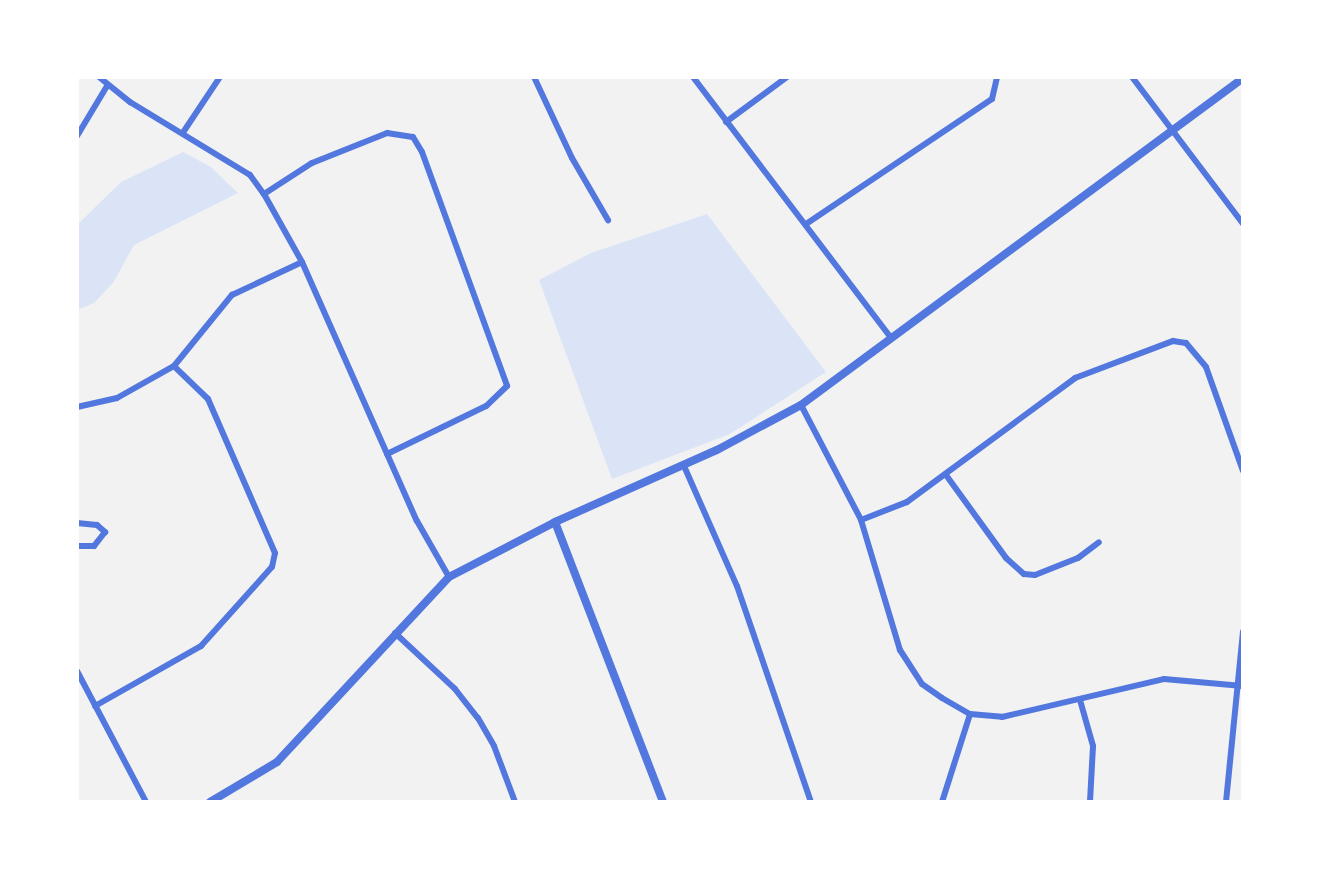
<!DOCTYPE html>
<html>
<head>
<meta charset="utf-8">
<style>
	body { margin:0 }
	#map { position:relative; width:1320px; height:879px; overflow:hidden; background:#f2f2f2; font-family:"PT Sans Narrow",sans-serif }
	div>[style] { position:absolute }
	.green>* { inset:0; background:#dbe4f7 }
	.minor>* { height:6px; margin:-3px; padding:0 3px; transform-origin:3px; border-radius:3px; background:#5277de }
	.tertiary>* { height:8px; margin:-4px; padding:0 4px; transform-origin:4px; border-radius:4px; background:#5277de }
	span { translate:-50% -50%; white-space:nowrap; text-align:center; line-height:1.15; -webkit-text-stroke:6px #fff; paint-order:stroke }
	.frame { position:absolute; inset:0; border:79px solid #fff; pointer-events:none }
</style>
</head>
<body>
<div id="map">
	<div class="green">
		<div style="clip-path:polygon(183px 152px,211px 167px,238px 193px,134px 245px,113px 283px,94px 303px,77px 310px,77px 225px,121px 182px)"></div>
		<div style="clip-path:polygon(707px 214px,826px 372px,730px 434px,612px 479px,539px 280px,591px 253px)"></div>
	</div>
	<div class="minor">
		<div style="left:99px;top:77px;width:40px;rotate:39deg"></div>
		<div style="left:130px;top:102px;width:140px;rotate:31.3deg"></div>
		<div style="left:250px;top:175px;width:24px;rotate:54deg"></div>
		<div style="left:264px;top:194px;width:78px;rotate:60.8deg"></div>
		<div style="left:302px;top:262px;width:283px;rotate:66.1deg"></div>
		<div style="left:417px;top:521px;width:64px;rotate:60.3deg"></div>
		<div style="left:534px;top:77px;width:89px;rotate:64.9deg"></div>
		<div style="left:572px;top:158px;width:72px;rotate:59.9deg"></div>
		<div style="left:693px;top:77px;width:328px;rotate:52.8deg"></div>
		<div style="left:1132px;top:77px;width:184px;rotate:52.9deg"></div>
		<div style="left:726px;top:122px;width:76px;rotate:-36.4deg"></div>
		<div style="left:184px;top:131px;width:65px;rotate:-56.3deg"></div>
		<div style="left:77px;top:136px;width:58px;rotate:-59deg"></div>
		<div style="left:264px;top:194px;width:57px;rotate:-32.9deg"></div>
		<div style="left:312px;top:163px;width:81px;rotate:-21.8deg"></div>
		<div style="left:387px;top:133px;width:26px;rotate:9deg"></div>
		<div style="left:413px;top:137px;width:17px;rotate:59deg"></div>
		<div style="left:422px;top:152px;width:249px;rotate:70deg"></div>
		<div style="left:507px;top:386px;width:29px;rotate:136deg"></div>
		<div style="left:486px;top:406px;width:110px;rotate:154.1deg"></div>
		<div style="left:806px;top:224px;width:224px;rotate:-33.9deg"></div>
		<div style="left:992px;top:99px;width:23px;rotate:-77deg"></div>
		<div style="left:801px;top:405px;width:130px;rotate:62.4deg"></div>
		<div style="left:861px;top:520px;width:136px;rotate:73.3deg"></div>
		<div style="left:900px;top:650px;width:40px;rotate:57.1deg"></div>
		<div style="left:922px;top:684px;width:24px;rotate:35deg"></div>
		<div style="left:942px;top:698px;width:32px;rotate:30deg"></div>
		<div style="left:970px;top:714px;width:32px;rotate:5deg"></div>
		<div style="left:1002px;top:717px;width:166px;rotate:-13.2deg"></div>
		<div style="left:1164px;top:679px;width:79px;rotate:5.1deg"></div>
		<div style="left:77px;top:407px;width:41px;rotate:-12.7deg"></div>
		<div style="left:117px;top:398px;width:65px;rotate:-29.3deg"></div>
		<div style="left:174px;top:366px;width:92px;rotate:-50.8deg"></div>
		<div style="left:232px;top:295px;width:77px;rotate:-25.2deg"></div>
		<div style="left:684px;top:466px;width:131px;rotate:66.2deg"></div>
		<div style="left:737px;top:586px;width:228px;rotate:71.1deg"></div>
		<div style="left:946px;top:475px;width:102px;rotate:54.1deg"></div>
		<div style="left:1006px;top:558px;width:24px;rotate:42deg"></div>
		<div style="left:1024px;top:574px;width:11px;rotate:5deg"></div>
		<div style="left:1035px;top:575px;width:46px;rotate:-21.6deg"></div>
		<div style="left:1078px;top:558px;width:26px;rotate:-37deg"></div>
		<div style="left:861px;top:520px;width:49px;rotate:-21.4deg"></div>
		<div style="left:907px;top:502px;width:209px;rotate:-36.4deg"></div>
		<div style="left:1075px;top:378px;width:105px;rotate:-20.7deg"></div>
		<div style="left:1173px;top:341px;width:13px;rotate:9deg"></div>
		<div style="left:1186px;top:343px;width:31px;rotate:50deg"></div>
		<div style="left:1206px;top:367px;width:110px;rotate:70.4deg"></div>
		<div style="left:77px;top:523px;width:20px;rotate:6deg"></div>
		<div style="left:97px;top:525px;width:11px;rotate:41deg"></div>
		<div style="left:105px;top:532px;width:18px;rotate:128deg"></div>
		<div style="left:94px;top:546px;width:17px;rotate:180deg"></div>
		<div style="left:395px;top:633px;width:82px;rotate:43deg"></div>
		<div style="left:455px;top:689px;width:37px;rotate:52deg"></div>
		<div style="left:478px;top:718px;width:32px;rotate:60deg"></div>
		<div style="left:494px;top:746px;width:60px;rotate:69.4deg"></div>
		<div style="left:77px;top:671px;width:148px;rotate:62.2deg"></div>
		<div style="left:1080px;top:700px;width:48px;rotate:74.2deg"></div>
		<div style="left:1093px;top:746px;width:56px;rotate:93.1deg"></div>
		<div style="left:95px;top:706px;width:122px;rotate:-29.5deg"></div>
		<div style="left:201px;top:646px;width:106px;rotate:-48.1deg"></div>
		<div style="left:272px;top:567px;width:14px;rotate:-78deg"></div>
		<div style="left:275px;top:553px;width:168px;rotate:-113.5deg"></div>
		<div style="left:208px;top:399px;width:47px;rotate:-135.9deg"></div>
		<div style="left:942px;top:802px;width:92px;rotate:-72.3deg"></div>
		<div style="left:1226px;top:802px;width:171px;rotate:-84.3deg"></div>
	</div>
	<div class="tertiary">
		<div style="left:555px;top:522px;width:300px;rotate:68.9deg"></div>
		<div style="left:210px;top:802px;width:78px;rotate:-30.8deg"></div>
		<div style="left:277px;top:762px;width:253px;rotate:-47.1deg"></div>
		<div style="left:449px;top:577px;width:119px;rotate:-27.4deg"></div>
		<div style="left:555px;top:522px;width:177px;rotate:-24deg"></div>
		<div style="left:717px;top:450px;width:95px;rotate:-28.2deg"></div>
		<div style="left:801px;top:405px;width:550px;rotate:-36.49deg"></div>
	</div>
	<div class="frame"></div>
</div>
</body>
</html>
